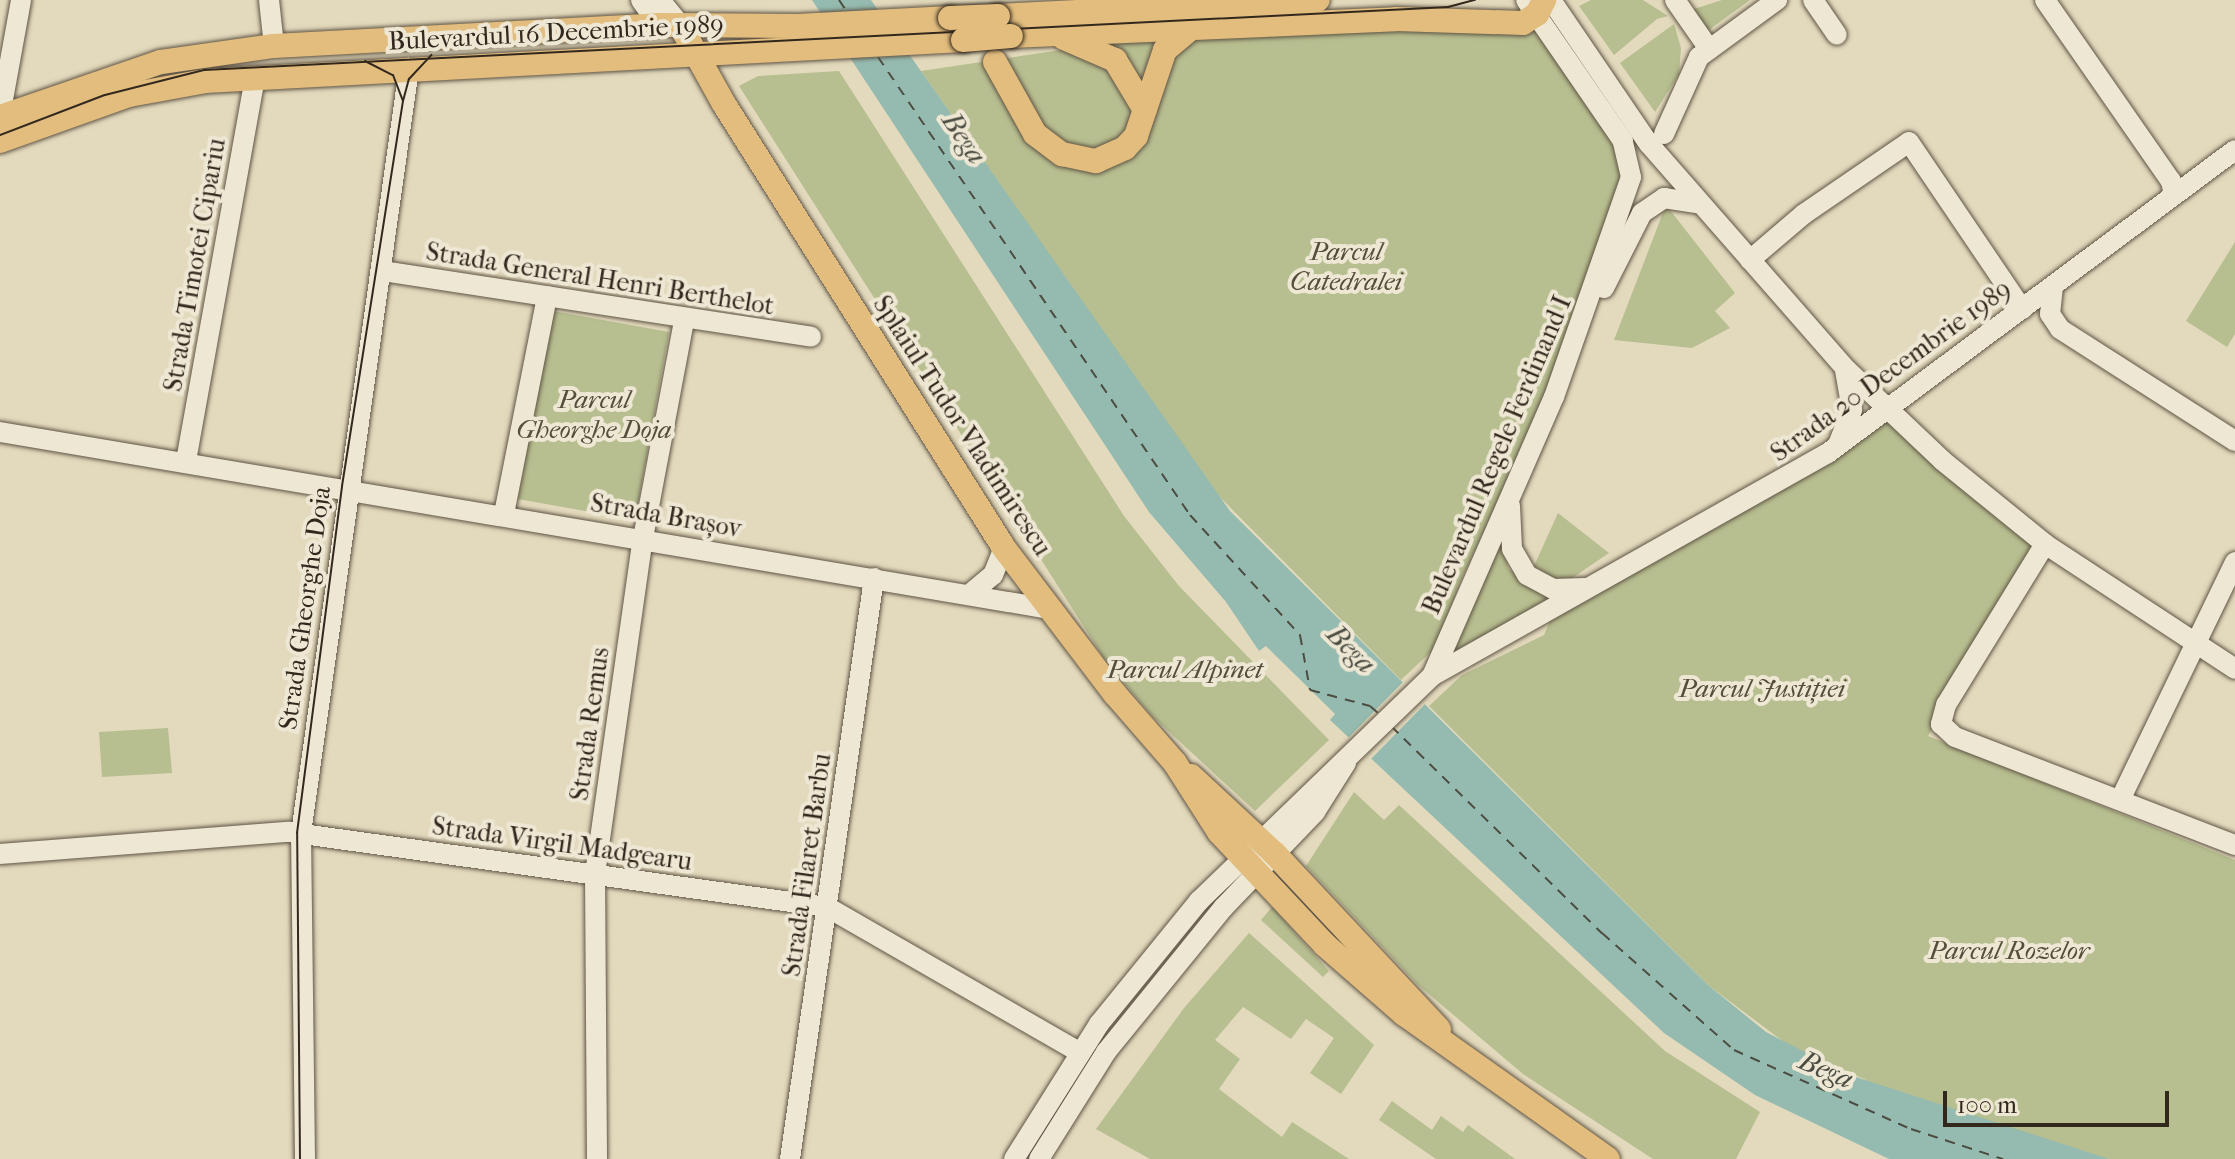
<!DOCTYPE html>
<html>
<head>
<meta charset="utf-8">
<style>
	body { margin:0 }
	#map { position:relative; width:2235px; height:1159px; overflow:hidden; background:#e3dabd; font-family:"IM FELL French Canon",serif }
	div>[style] { position:absolute }
	.green>* { inset:0; background:#b7be8f }
	.water>* { inset:0; background:#95bbb0 }
	.pier>* { inset:0; background:#e3dabd }
	.ferry>* { height:2px; margin-top:-1px; transform-origin:0; background:repeating-linear-gradient(90deg,#4c4d42 0 10px,transparent 0 18px) }
	.roads { filter:drop-shadow(0 0 2px #5f5445) drop-shadow(0 0 2px #5f5445) }
	.minor>* { height:20px; margin:-10px; padding:0 10px; transform-origin:10px; border-radius:10px; background:#ede7d4 }
	.major>* { height:24px; margin:-12px; padding:0 12px; transform-origin:12px; border-radius:12px; background:#e2bd7e }
	.tram>* { height:2px; margin:-1px; padding:0 1px; transform-origin:1px; border-radius:1px; background:#33281d }
	.bridges { filter:drop-shadow(0 0 2px #33281d) drop-shadow(0 0 2px #33281d) }
	.major-bridge>* { height:24px; margin:-12px; padding:0 12px; transform-origin:12px; border-radius:12px; background:#e2bd7e }
	span { translate:-50% -50%; white-space:nowrap; text-align:center; line-height:1.15; -webkit-text-stroke:8px #ede7d4; paint-order:stroke }
	.street-label { font-size:26px; color:#33281d }
	.park-label { font-size:26px; color:#544e3a; font-style:italic }
	.water-label { font-size:28px; color:#4c4d42; font-style:italic }
	.scale { position:absolute; left:1943px; top:1091px; width:226px; height:36px; box-sizing:border-box; border:4px solid #33281d; border-top:0; padding-left:10px; font-size:24px; line-height:28px; white-space:nowrap; color:#33281d; -webkit-text-stroke:6px #ede7d4; paint-order:stroke }
</style>
</head>
<body>
<div id="map">
	<div class="green">
		<div style="clip-path:polygon(1591px 0,1643px 0,1668px 16px,1657px 19px,1614px 55px,1579px 6px)"></div>
		<div style="clip-path:polygon(1722px 0,1750px 0,1706px 32px,1691px 10px)"></div>
		<div style="clip-path:polygon(1674px 24px,1681px 48px,1679px 74px,1655px 112px,1620px 63px)"></div>
		<div style="clip-path:polygon(1207px 28px,1530px 29px,1541px 34px,1630px 164px,1630px 223px,1461px 580px,1437px 646px,1401px 680px,1212px 489px,921px 71px)"></div>
		<div style="clip-path:polygon(839px 71px,1124px 516px,1179px 586px,1329px 740px,1255px 811px,1153px 717px,1107px 663px,739px 86px,758px 76px)"></div>
		<div style="clip-path:polygon(1666px 205px,1735px 293px,1715px 311px,1730px 328px,1692px 348px,1614px 340px)"></div>
		<div style="clip-path:polygon(2235px 242px,2235px 334px,2227px 347px,2186px 321px)"></div>
		<div style="clip-path:polygon(553px 311px,669px 332px,635px 520px,518px 499px)"></div>
		<div style="clip-path:polygon(1885px 411px,2045px 544px,1928px 736px,2235px 860px,2235px 1159px,2109px 1159px,2087px 1154px,1875px 1084px,1788px 1045px,1708px 985px,1429px 706px,1462px 675px,1544px 635px,1554px 611px)"></div>
		<div style="clip-path:polygon(1558px 513px,1609px 553px,1562px 585px,1534px 566px)"></div>
		<div style="clip-path:polygon(1503px 537px,1508px 568px,1549px 599px,1449px 661px)"></div>
		<div style="clip-path:polygon(168px 728px,172px 773px,102px 777px,99px 732px)"></div>
		<div style="clip-path:polygon(1354px 792px,1384px 820px,1399px 805px,1665px 1051px,1760px 1112px,1736px 1159px,1653px 1159px,1523px 1074px,1417px 984px,1306px 866px)"></div>
		<div style="clip-path:polygon(1272px 907px,1329px 971px,1323px 977px,1261px 920px)"></div>
		<div style="clip-path:polygon(1249px 933px,1374px 1045px,1341px 1094px,1310px 1073px,1334px 1038px,1306px 1019px,1291px 1039px,1243px 1007px,1215px 1040px,1240px 1059px,1219px 1089px,1282px 1137px,1292px 1122px,1349px 1159px,1150px 1159px,1096px 1129px,1184px 1008px)"></div>
		<div style="clip-path:polygon(1392px 1101px,1432px 1130px,1441px 1116px,1463px 1132px,1468px 1125px,1515px 1159px,1436px 1159px,1379px 1120px)"></div>
	</div>
	<div class="water">
		<div style="clip-path:polygon(812px 0,871px 0,1230px 511px,1708px 985px,1766px 1032px,1850px 1075px,2109px 1159px,1889px 1159px,1755px 1095px,1664px 1033px,1330px 720px,1335px 714px,1266px 646px,1259px 651px,1226px 602px,1149px 512px)"></div>
	</div>
	<div class="pier">
		<div style="clip-path:polygon(1405px 680px,1427px 702px,1369px 761px,1346px 740px)"></div>
	</div>
	<div class="ferry">
		<div style="left:839px;top:0;width:14px;rotate:56deg"></div>
		<div style="left:878px;top:57px;width:554px;rotate:55.74deg"></div>
		<div style="left:1190px;top:515px;width:163px;rotate:47.5deg"></div>
		<div style="left:1300px;top:635px;width:56px;rotate:79.7deg"></div>
		<div style="left:1310px;top:690px;width:62px;rotate:14.9deg"></div>
		<div style="left:1370px;top:706px;width:11px;rotate:41deg"></div>
		<div style="left:1391px;top:726px;width:296px;rotate:44.5deg"></div>
		<div style="left:1602px;top:933px;width:176px;rotate:41.6deg"></div>
		<div style="left:1734px;top:1050px;width:194px;rotate:24.1deg"></div>
		<div style="left:1911px;top:1129px;width:97px;rotate:18.1deg"></div>
	</div>
	<div class="roads">
		<div class="minor">
			<div style="left:269px;top:0;width:46px;rotate:83.8deg"></div>
			<div style="left:641px;top:0;width:31px;rotate:54deg"></div>
			<div style="left:660px;top:0;width:32px;rotate:51deg"></div>
			<div style="left:1551px;top:0;width:174px;rotate:55.8deg"></div>
			<div style="left:1649px;top:144px;width:300px;rotate:48.8deg"></div>
			<div style="left:1847px;top:370px;width:132px;rotate:43.5deg"></div>
			<div style="left:1943px;top:461px;width:132px;rotate:39.1deg"></div>
			<div style="left:2045px;top:544px;width:227px;rotate:33.3deg"></div>
			<div style="left:1675px;top:0;width:60px;rotate:55.2deg"></div>
			<div style="left:1813px;top:0;width:42px;rotate:55.6deg"></div>
			<div style="left:2045px;top:0;width:221px;rotate:55.2deg"></div>
			<div style="left:2171px;top:181px;width:14px;rotate:78deg"></div>
			<div style="left:0;top:116px;width:118px;rotate:-79.7deg"></div>
			<div style="left:1664px;top:134px;width:85px;rotate:-65.6deg"></div>
			<div style="left:1699px;top:57px;width:97px;rotate:-36.2deg"></div>
			<div style="left:1750px;top:260px;width:71px;rotate:-40.4deg"></div>
			<div style="left:1804px;top:214px;width:127px;rotate:-34.4deg"></div>
			<div style="left:1909px;top:142px;width:202px;rotate:55.9deg"></div>
			<div style="left:382px;top:271px;width:434px;rotate:8.7deg"></div>
			<div style="left:2053px;top:286px;width:28px;rotate:96deg"></div>
			<div style="left:2050px;top:314px;width:18px;rotate:56deg"></div>
			<div style="left:2060px;top:329px;width:208px;rotate:32.6deg"></div>
			<div style="left:1604px;top:288px;width:84px;rotate:-63.1deg"></div>
			<div style="left:1642px;top:213px;width:27px;rotate:-34deg"></div>
			<div style="left:1664px;top:198px;width:36px;rotate:9deg"></div>
			<div style="left:0;top:432px;width:1065px;rotate:9.57deg"></div>
			<div style="left:1839px;top:442px;width:35px;rotate:-68deg"></div>
			<div style="left:1852px;top:410px;width:40px;rotate:-100deg"></div>
			<div style="left:186px;top:461px;width:388px;rotate:-79.8deg"></div>
			<div style="left:1510px;top:506px;width:43px;rotate:87.3deg"></div>
			<div style="left:1512px;top:549px;width:30px;rotate:60deg"></div>
			<div style="left:1527px;top:575px;width:30px;rotate:28deg"></div>
			<div style="left:1553px;top:589px;width:32px;rotate:-2deg"></div>
			<div style="left:504px;top:514px;width:222px;rotate:-78.8deg"></div>
			<div style="left:2045px;top:544px;width:189px;rotate:121.6deg"></div>
			<div style="left:1946px;top:705px;width:20px;rotate:105deg"></div>
			<div style="left:1941px;top:724px;width:19px;rotate:43deg"></div>
			<div style="left:1955px;top:737px;width:300px;rotate:21.1deg"></div>
			<div style="left:970px;top:594px;width:30px;rotate:-40deg"></div>
			<div style="left:993px;top:575px;width:29px;rotate:-68deg"></div>
			<div style="left:1432px;top:676px;width:305px;rotate:-66.4deg"></div>
			<div style="left:1554px;top:397px;width:233px;rotate:-70.7deg"></div>
			<div style="left:1631px;top:177px;width:37px;rotate:-103deg"></div>
			<div style="left:1623px;top:141px;width:171px;rotate:-124.5deg"></div>
			<div style="left:2121px;top:798px;width:262px;rotate:-64.2deg"></div>
			<div style="left:0;top:854px;width:289px;rotate:-4.4deg"></div>
			<div style="left:288px;top:832px;width:544px;rotate:7.92deg"></div>
			<div style="left:827px;top:907px;width:291px;rotate:29.9deg"></div>
			<div style="left:305px;top:1159px;width:326px;rotate:-90.7deg"></div>
			<div style="left:301px;top:833px;width:773px;rotate:-81.96deg"></div>
			<div style="left:597px;top:1159px;width:285px;rotate:-90.4deg"></div>
			<div style="left:595px;top:874px;width:339px;rotate:-81.9deg"></div>
			<div style="left:643px;top:538px;width:221px;rotate:-79.3deg"></div>
			<div style="left:790px;top:1159px;width:587px;rotate:-81.77deg"></div>
			<div style="left:1014px;top:1159px;width:160px;rotate:-57.8deg"></div>
			<div style="left:1099px;top:1024px;width:159px;rotate:-50.9deg"></div>
			<div style="left:1199px;top:901px;width:324px;rotate:-44deg"></div>
			<div style="left:1432px;top:676px;width:454px;rotate:-29.4deg"></div>
			<div style="left:1828px;top:453px;width:507px;rotate:-36.67deg"></div>
			<div style="left:1039px;top:1159px;width:126px;rotate:-57.9deg"></div>
			<div style="left:1106px;top:1052px;width:186px;rotate:-50.9deg"></div>
			<div style="left:1223px;top:908px;width:133px;rotate:-46.2deg"></div>
			<div style="left:1315px;top:812px;width:58px;rotate:-57.7deg"></div>
		</div>
		<div class="major">
			<div style="left:998px;top:16px;width:320px;rotate:-2.9deg"></div>
			<div style="left:680px;top:25px;width:90px;rotate:60.9deg"></div>
			<div style="left:724px;top:104px;width:525px;rotate:57.76deg"></div>
			<div style="left:1004px;top:548px;width:183px;rotate:52.8deg"></div>
			<div style="left:1115px;top:694px;width:91px;rotate:49deg"></div>
			<div style="left:1175px;top:763px;width:82px;rotate:57.5deg"></div>
			<div style="left:1219px;top:832px;width:155px;rotate:46.8deg"></div>
			<div style="left:1325px;top:945px;width:105px;rotate:41.1deg"></div>
			<div style="left:1404px;top:1014px;width:250px;rotate:35.4deg"></div>
			<div style="left:1011px;top:36px;width:385px;rotate:-2.5deg"></div>
			<div style="left:1396px;top:19px;width:127px;rotate:1.8deg"></div>
			<div style="left:1523px;top:23px;width:17px;rotate:-33deg"></div>
			<div style="left:1537px;top:14px;width:16px;rotate:-63deg"></div>
			<div style="left:1064px;top:38px;width:56px;rotate:23.3deg"></div>
			<div style="left:1115px;top:60px;width:58px;rotate:59deg"></div>
			<div style="left:995px;top:62px;width:82px;rotate:60.9deg"></div>
			<div style="left:1035px;top:134px;width:34px;rotate:37deg"></div>
			<div style="left:1062px;top:154px;width:35px;rotate:12deg"></div>
			<div style="left:1096px;top:161px;width:32px;rotate:-24deg"></div>
			<div style="left:1125px;top:148px;width:16px;rotate:-47deg"></div>
			<div style="left:1136px;top:136px;width:91px;rotate:-71.4deg"></div>
			<div style="left:1165px;top:50px;width:33px;rotate:-40deg"></div>
			<div style="left:0;top:117px;width:170px;rotate:-18.9deg"></div>
			<div style="left:161px;top:62px;width:114px;rotate:-8.1deg"></div>
			<div style="left:274px;top:46px;width:386px;rotate:-3.1deg"></div>
			<div style="left:659px;top:25px;width:139px;rotate:0.4deg"></div>
			<div style="left:798px;top:26px;width:152px;rotate:-3deg"></div>
			<div style="left:0;top:141px;width:137px;rotate:-19.6deg"></div>
			<div style="left:129px;top:95px;width:77px;rotate:-10.4deg"></div>
			<div style="left:205px;top:81px;width:759px;rotate:-3.1deg"></div>
			<div style="left:1191px;top:776px;width:115px;rotate:42.9deg"></div>
			<div style="left:1275px;top:854px;width:240px;rotate:46.9deg"></div>
		</div>
	</div>
	<div class="tram">
		<div style="left:365px;top:61px;width:31px;rotate:27deg"></div>
		<div style="left:393px;top:75px;width:28px;rotate:69deg"></div>
		<div style="left:0;top:135px;width:112px;rotate:-20.9deg"></div>
		<div style="left:105px;top:95px;width:102px;rotate:-14.2deg"></div>
		<div style="left:204px;top:70px;width:1246px;rotate:-2.9deg"></div>
		<div style="left:1448px;top:7px;width:28px;rotate:-15deg"></div>
		<div style="left:300px;top:1159px;width:326px;rotate:-90.5deg"></div>
		<div style="left:297px;top:833px;width:350px;rotate:-82.6deg"></div>
		<div style="left:342px;top:486px;width:390px;rotate:-81deg"></div>
		<div style="left:403px;top:101px;width:23px;rotate:-75deg"></div>
		<div style="left:409px;top:79px;width:33px;rotate:-47deg"></div>
	</div>
	<div class="bridges">
		<div class="major-bridge">
			<div style="left:950px;top:18px;width:48px;rotate:-2.4deg"></div>
			<div style="left:963px;top:40px;width:48px;rotate:-4.8deg"></div>
		</div>
	</div>
	<div class="street-label">
		<span style="left:556px;top:33px;rotate:-3deg">Bulevardul 16 Decembrie 1989</span>
		<span style="left:195px;top:265px;rotate:-80deg">Strada Timotei Cipariu</span>
		<span style="left:600px;top:279px;rotate:9deg">Strada General Henri Berthelot</span>
		<span style="left:1891px;top:371px;rotate:-36deg">Strada 20 Decembrie 1989</span>
		<span style="left:962px;top:426px;rotate:57deg">Splaiul Tudor Vladimirescu</span>
		<span style="left:1497px;top:455px;rotate:-67deg">Bulevardul Regele Ferdinand I</span>
		<span style="left:666px;top:516px;rotate:10deg">Strada Brașov</span>
		<span style="left:305px;top:608px;rotate:-82deg">Strada Gheorghe Doja</span>
		<span style="left:590px;top:724px;rotate:-82deg">Strada Remus</span>
		<span style="left:562px;top:844px;rotate:8deg">Strada Virgil Madgearu</span>
		<span style="left:807px;top:865px;rotate:-82deg">Strada Filaret Barbu</span>
	</div>
	<div class="park-label">
		<span style="left:1346px;top:267px">Parcul<br>Catedralei</span>
		<span style="left:594px;top:415px">Parcul<br>Gheorghe Doja</span>
		<span style="left:1185px;top:670px">Parcul Alpinet</span>
		<span style="left:1762px;top:689px">Parcul Justiției</span>
		<span style="left:2009px;top:951px">Parcul Rozelor</span>
	</div>
	<div class="water-label">
		<span style="left:964px;top:138px;rotate:56deg">Bega</span>
		<span style="left:1351px;top:649px;rotate:45deg">Bega</span>
		<span style="left:1826px;top:1070px;rotate:23deg">Bega</span>
	</div>
	<div class="scale">100 m</div>
</div>
</body>
</html>
